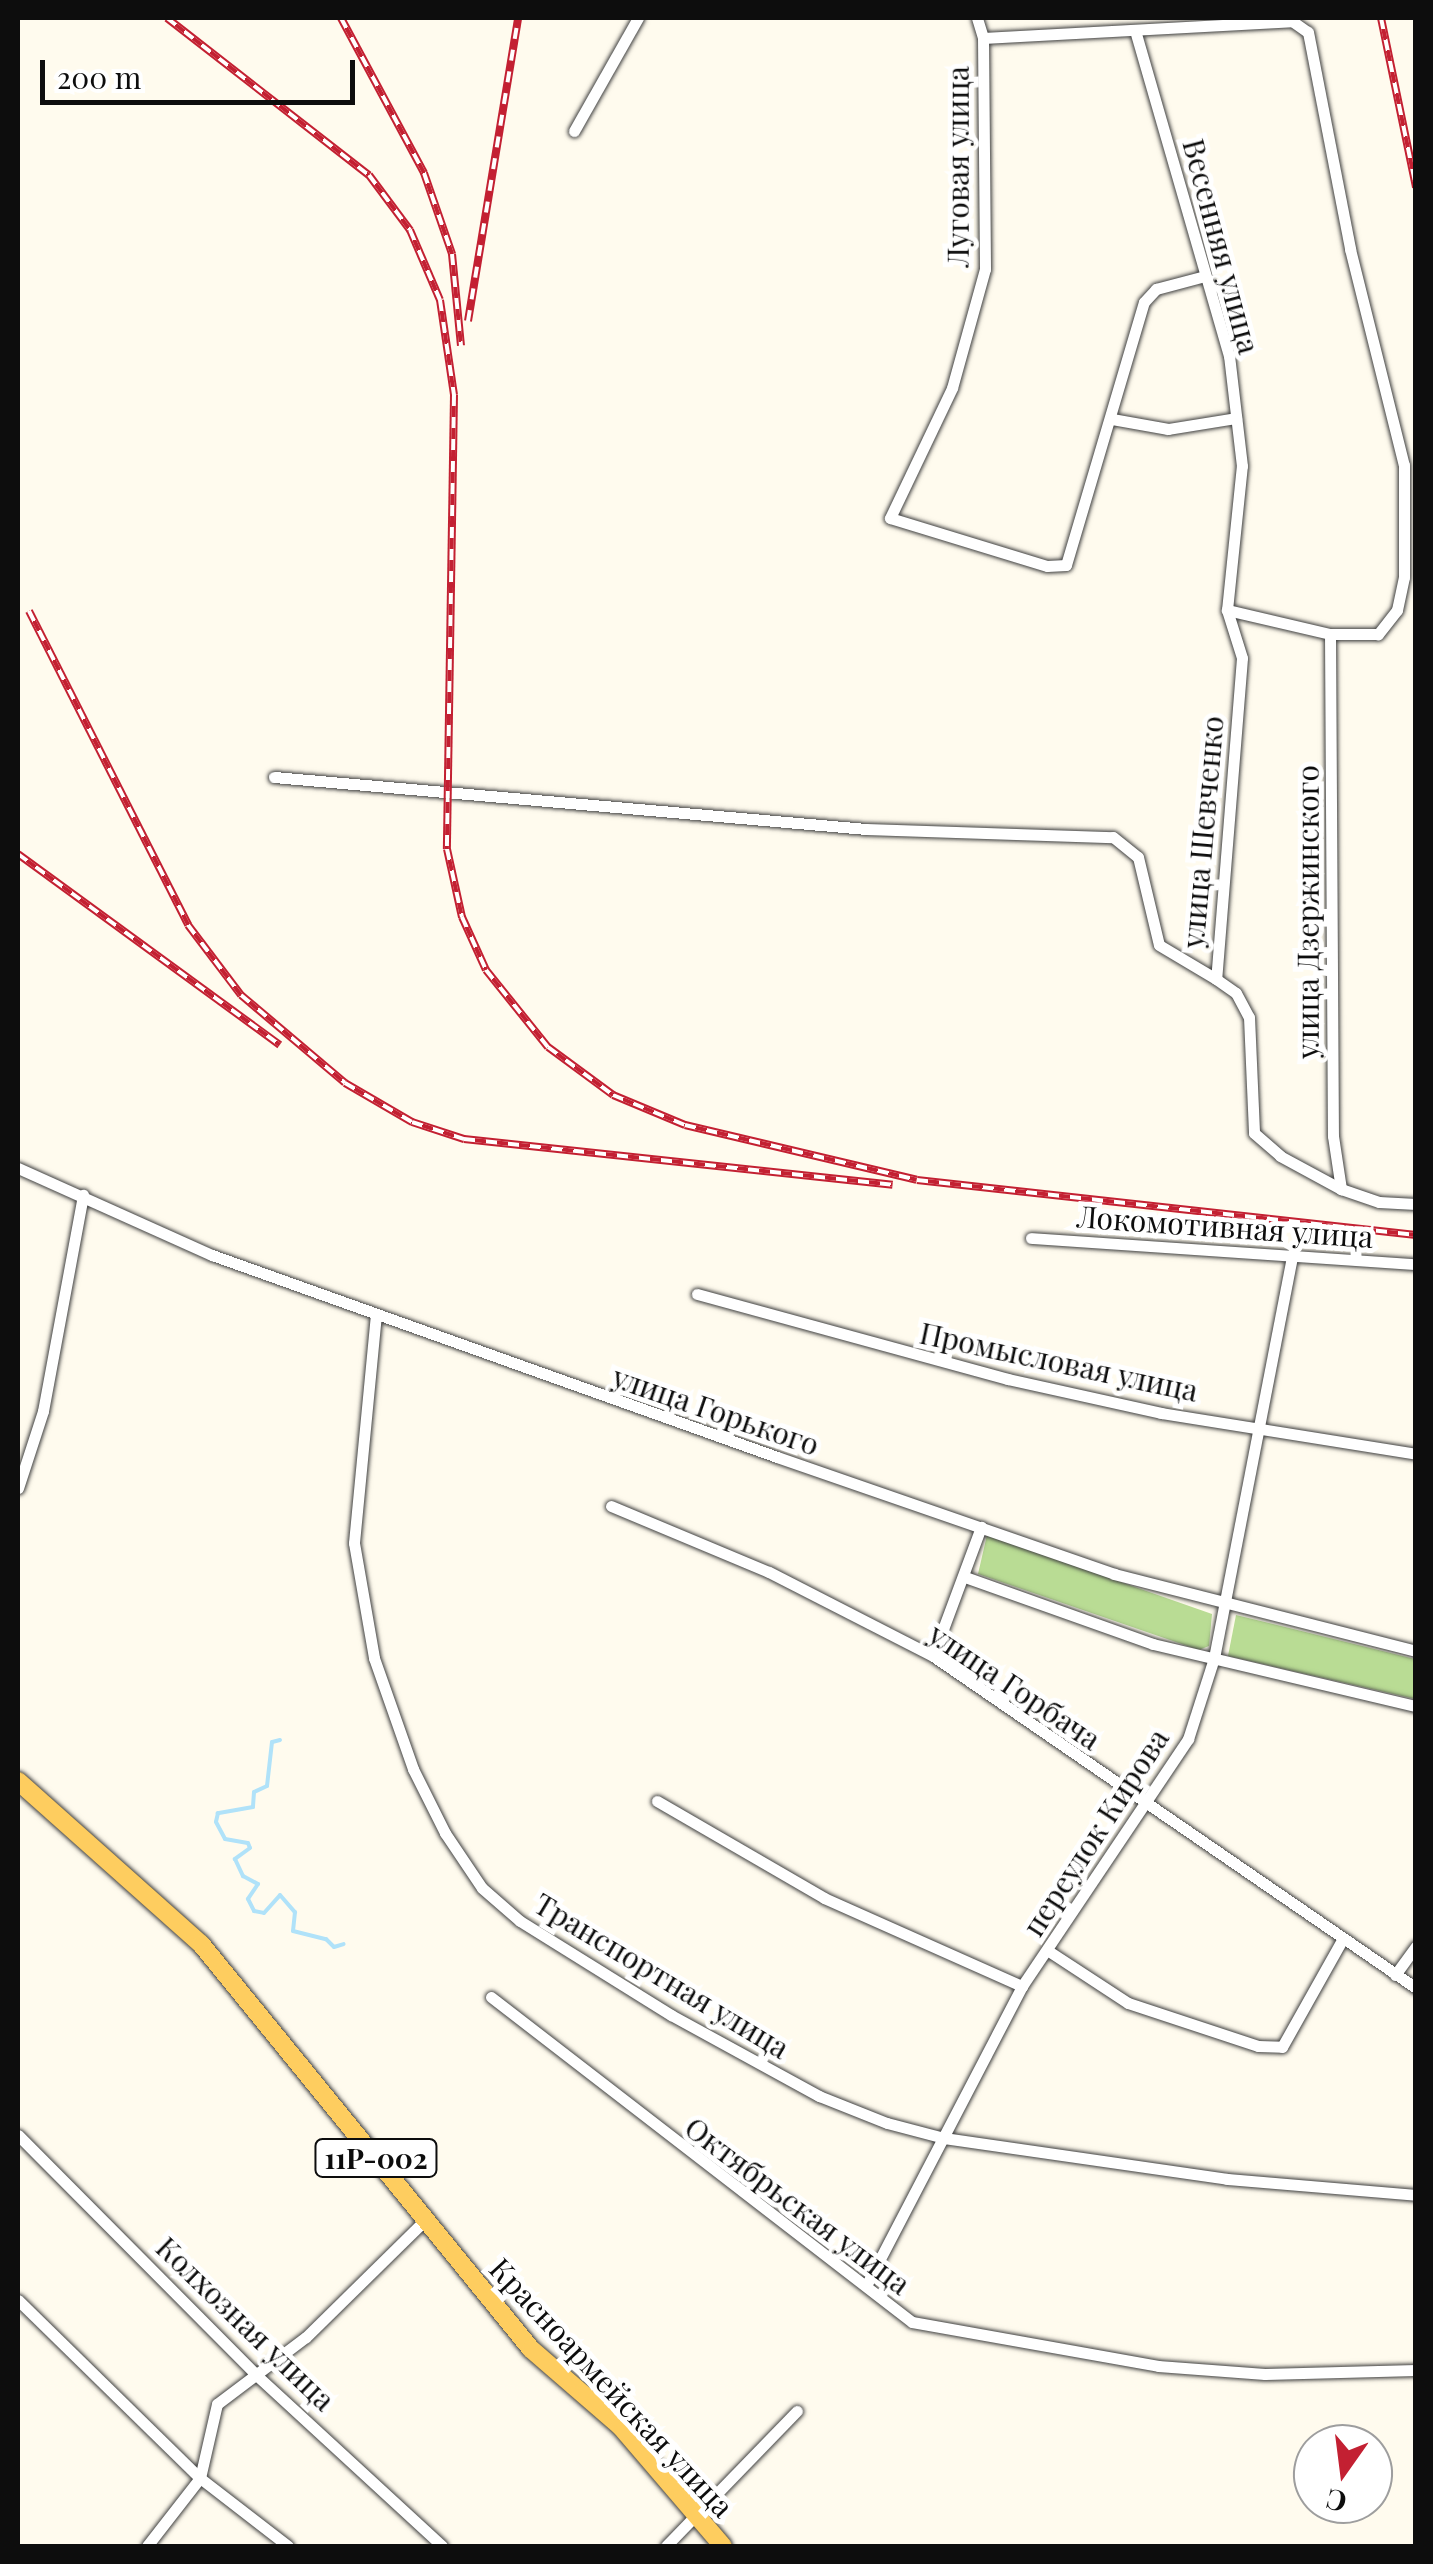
<!DOCTYPE html>
<html>
<head>
<meta charset="utf-8">
<style>
	body { margin:0 }
	#map { position:relative; width:1433px; height:2564px; overflow:hidden; background:#fffbee; font-family:"Playfair Display",serif }
	div>[style] { position:absolute }
	.forest>* { inset:0; background:#b9dc94 }
	.stream>* { height:4px; margin:-2px; padding:0 2px; transform-origin:2px; border-radius:2px; background:#b0e2f9 }
	.roads { filter:drop-shadow(0 0 2px #404040) drop-shadow(0 0 2px #404040) }
	.minor>* { height:11px; margin:-5.5px; padding:0 5.5px; transform-origin:5.5px; border-radius:5.5px; background:#fff }
	.primary>* { height:18px; margin:-9px; padding:0 9px; transform-origin:9px; border-radius:9px; background:#fecd5f }
	.rail>* { height:8px; margin-top:-4px; transform-origin:0; background:repeating-linear-gradient(90deg,#fff 0 11px,#c32032 0 22px); box-sizing:border-box; border-block:2px solid #c32032 }
	span { translate:-50% -50%; white-space:nowrap; text-align:center; line-height:1.15; -webkit-text-stroke:10px #fff; paint-order:stroke }
	.shield-label span { padding:2px 8px; background:#fff; border:2px solid; border-radius:8px; -webkit-text-stroke-width:0 }
	.shield-label { font-size:28px; color:#0d0d0d; font-weight:700 }
	.street-label { font-size:30px; color:#0d0d0d }
	.frame { position:absolute; inset:0; border:20px solid #0d0d0d; pointer-events:none }
	.north { position:absolute; left:1293px; top:2424px; width:100px; height:100px; box-sizing:border-box; background:#fff; border:2px solid #9e9e9e; border-radius:50%; rotate:194deg; font-size:28px; font-weight:700; line-height:40px; text-align:center; color:#0d0d0d }
	.north::after { content:''; display:block; margin:auto; width:35px; height:45px; background:#c32032; clip-path:polygon(50% 0,100% 100%,50% 72%,0 100%) }
	.scale { position:absolute; left:40px; top:60px; width:315px; height:45px; box-sizing:border-box; border:5px solid #0d0d0d; border-top:0; padding-left:12px; font-size:30px; line-height:35px; white-space:nowrap; color:#0d0d0d; -webkit-text-stroke:8px #fff; paint-order:stroke }
</style>
</head>
<body>
<div id="map">
	<div class="forest">
		<div style="clip-path:polygon(987px 1535px,1212px 1614px,1209px 1646px,1199px 1650px,978px 1574px)"></div>
		<div style="clip-path:polygon(1236px 1615px,1415px 1659px,1415px 1699px,1228px 1656px)"></div>
	</div>
	<div class="stream">
		<div style="left:280px;top:1740px;width:8px;rotate:166deg"></div>
		<div style="left:272px;top:1742px;width:44px;rotate:96.5deg"></div>
		<div style="left:267px;top:1786px;width:14px;rotate:155deg"></div>
		<div style="left:254px;top:1792px;width:15px;rotate:94deg"></div>
		<div style="left:253px;top:1807px;width:36px;rotate:170deg"></div>
		<div style="left:218px;top:1813px;width:9px;rotate:103deg"></div>
		<div style="left:216px;top:1822px;width:19px;rotate:62deg"></div>
		<div style="left:225px;top:1839px;width:23px;rotate:10deg"></div>
		<div style="left:248px;top:1843px;width:5px;rotate:68deg"></div>
		<div style="left:250px;top:1848px;width:19px;rotate:144deg"></div>
		<div style="left:235px;top:1859px;width:19px;rotate:65deg"></div>
		<div style="left:243px;top:1876px;width:17px;rotate:28deg"></div>
		<div style="left:258px;top:1884px;width:18px;rotate:124deg"></div>
		<div style="left:248px;top:1899px;width:13px;rotate:63deg"></div>
		<div style="left:254px;top:1911px;width:10px;rotate:11deg"></div>
		<div style="left:264px;top:1913px;width:24px;rotate:-48deg"></div>
		<div style="left:280px;top:1895px;width:23px;rotate:49deg"></div>
		<div style="left:295px;top:1912px;width:19px;rotate:96deg"></div>
		<div style="left:293px;top:1931px;width:34px;rotate:14deg"></div>
		<div style="left:326px;top:1939px;width:11px;rotate:45deg"></div>
		<div style="left:334px;top:1947px;width:10px;rotate:-17deg"></div>
	</div>
	<div class="roads">
		<div class="minor">
			<div style="left:977px;top:18px;width:21px;rotate:73deg"></div>
			<div style="left:983px;top:38px;width:309px;rotate:-3.1deg"></div>
			<div style="left:1292px;top:21px;width:19px;rotate:35deg"></div>
			<div style="left:1308px;top:32px;width:221px;rotate:79deg"></div>
			<div style="left:1350px;top:249px;width:223px;rotate:76deg"></div>
			<div style="left:1404px;top:465px;width:112px;rotate:90deg"></div>
			<div style="left:1404px;top:577px;width:34px;rotate:102deg"></div>
			<div style="left:1397px;top:610px;width:31px;rotate:128deg"></div>
			<div style="left:1378px;top:634px;width:48px;rotate:180deg"></div>
			<div style="left:1330px;top:634px;width:106px;rotate:-166.9deg"></div>
			<div style="left:1227px;top:610px;width:145px;rotate:-84.1deg"></div>
			<div style="left:1242px;top:466px;width:111px;rotate:-96.7deg"></div>
			<div style="left:1229px;top:356px;width:336px;rotate:-106.1deg"></div>
			<div style="left:983px;top:38px;width:231px;rotate:89.5deg"></div>
			<div style="left:985px;top:269px;width:123px;rotate:105.5deg"></div>
			<div style="left:952px;top:388px;width:144px;rotate:115.5deg"></div>
			<div style="left:890px;top:518px;width:164px;rotate:17deg"></div>
			<div style="left:1047px;top:566px;width:19px;rotate:-3deg"></div>
			<div style="left:1066px;top:565px;width:274px;rotate:-73.5deg"></div>
			<div style="left:1144px;top:302px;width:18px;rotate:-47deg"></div>
			<div style="left:1156px;top:289px;width:51px;rotate:-14.9deg"></div>
			<div style="left:574px;top:131px;width:130px;rotate:-60.5deg"></div>
			<div style="left:1112px;top:419px;width:57px;rotate:10.1deg"></div>
			<div style="left:1168px;top:429px;width:69px;rotate:-9.2deg"></div>
			<div style="left:1227px;top:610px;width:50px;rotate:72.6deg"></div>
			<div style="left:1242px;top:658px;width:322px;rotate:94.6deg"></div>
			<div style="left:1216px;top:979px;width:24px;rotate:35deg"></div>
			<div style="left:1236px;top:993px;width:27px;rotate:62deg"></div>
			<div style="left:1249px;top:1017px;width:116px;rotate:87.5deg"></div>
			<div style="left:1254px;top:1133px;width:35px;rotate:41deg"></div>
			<div style="left:1280px;top:1156px;width:69px;rotate:28.4deg"></div>
			<div style="left:1341px;top:1189px;width:40px;rotate:18.9deg"></div>
			<div style="left:1379px;top:1202px;width:37px;rotate:3deg"></div>
			<div style="left:1330px;top:634px;width:502px;rotate:89.66deg"></div>
			<div style="left:1333px;top:1136px;width:54px;rotate:81.4deg"></div>
			<div style="left:274px;top:777px;width:594px;rotate:5.02deg"></div>
			<div style="left:866px;top:829px;width:247px;rotate:1.9deg"></div>
			<div style="left:1113px;top:837px;width:32px;rotate:39deg"></div>
			<div style="left:1138px;top:857px;width:90px;rotate:76.6deg"></div>
			<div style="left:1159px;top:945px;width:66px;rotate:30.8deg"></div>
			<div style="left:18px;top:1168px;width:213px;rotate:24.2deg"></div>
			<div style="left:212px;top:1255px;width:600px;rotate:19.67deg"></div>
			<div style="left:777px;top:1457px;width:357px;rotate:19.1deg"></div>
			<div style="left:1114px;top:1574px;width:312px;rotate:14.3deg"></div>
			<div style="left:1031px;top:1238px;width:386px;rotate:3.9deg"></div>
			<div style="left:697px;top:1294px;width:322px;rotate:15.3deg"></div>
			<div style="left:1008px;top:1379px;width:157px;rotate:12.5deg"></div>
			<div style="left:1161px;top:1413px;width:258px;rotate:9.1deg"></div>
			<div style="left:376px;top:1314px;width:230px;rotate:95.5deg"></div>
			<div style="left:354px;top:1543px;width:117px;rotate:80.1deg"></div>
			<div style="left:374px;top:1658px;width:118px;rotate:70.6deg"></div>
			<div style="left:413px;top:1769px;width:72px;rotate:63.4deg"></div>
			<div style="left:445px;top:1833px;width:66px;rotate:56.1deg"></div>
			<div style="left:482px;top:1888px;width:50px;rotate:41deg"></div>
			<div style="left:520px;top:1921px;width:178px;rotate:31.9deg"></div>
			<div style="left:671px;top:2015px;width:169px;rotate:28.7deg"></div>
			<div style="left:819px;top:2096px;width:73px;rotate:21.7deg"></div>
			<div style="left:887px;top:2123px;width:59px;rotate:14.7deg"></div>
			<div style="left:944px;top:2138px;width:286px;rotate:8.2deg"></div>
			<div style="left:1227px;top:2179px;width:190px;rotate:4.8deg"></div>
			<div style="left:18px;top:1488px;width:81px;rotate:-72deg"></div>
			<div style="left:43px;top:1411px;width:220px;rotate:-79.5deg"></div>
			<div style="left:611px;top:1506px;width:171px;rotate:22.7deg"></div>
			<div style="left:769px;top:1572px;width:184px;rotate:27.1deg"></div>
			<div style="left:933px;top:1656px;width:586px;rotate:34.5deg"></div>
			<div style="left:965px;top:1577px;width:200px;rotate:19.6deg"></div>
			<div style="left:1153px;top:1644px;width:270px;rotate:13.3deg"></div>
			<div style="left:933px;top:1656px;width:138px;rotate:-69.6deg"></div>
			<div style="left:657px;top:1801px;width:193px;rotate:30.1deg"></div>
			<div style="left:824px;top:1898px;width:217px;rotate:24deg"></div>
			<div style="left:1047px;top:1950px;width:97px;rotate:33.2deg"></div>
			<div style="left:1128px;top:2003px;width:137px;rotate:18.3deg"></div>
			<div style="left:1258px;top:2046px;width:24px;rotate:2deg"></div>
			<div style="left:1282px;top:2047px;width:123px;rotate:-60.7deg"></div>
			<div style="left:1395px;top:1975px;width:36px;rotate:-54deg"></div>
			<div style="left:491px;top:1997px;width:532px;rotate:37.67deg"></div>
			<div style="left:912px;top:2322px;width:250px;rotate:10.1deg"></div>
			<div style="left:1158px;top:2366px;width:107px;rotate:4.3deg"></div>
			<div style="left:1265px;top:2374px;width:151px;rotate:-1.5deg"></div>
			<div style="left:18px;top:2135px;width:334px;rotate:45.2deg"></div>
			<div style="left:253px;top:2372px;width:257px;rotate:42.6deg"></div>
			<div style="left:868px;top:2282px;width:334px;rotate:-62.5deg"></div>
			<div style="left:1022px;top:1986px;width:298px;rotate:-56.1deg"></div>
			<div style="left:1188px;top:1739px;width:85px;rotate:-72.2deg"></div>
			<div style="left:1214px;top:1658px;width:409px;rotate:-79deg"></div>
			<div style="left:18px;top:2300px;width:255px;rotate:44.4deg"></div>
			<div style="left:200px;top:2478px;width:111px;rotate:37.7deg"></div>
			<div style="left:147px;top:2546px;width:86px;rotate:-52.1deg"></div>
			<div style="left:200px;top:2478px;width:76px;rotate:-77.1deg"></div>
			<div style="left:217px;top:2404px;width:111px;rotate:-37deg"></div>
			<div style="left:306px;top:2337px;width:165px;rotate:-44.5deg"></div>
			<div style="left:666px;top:2546px;width:188px;rotate:-45.9deg"></div>
		</div>
		<div class="primary">
			<div style="left:18px;top:1781px;width:245px;rotate:41.7deg"></div>
			<div style="left:201px;top:1944px;width:522px;rotate:50.83deg"></div>
			<div style="left:531px;top:2349px;width:118px;rotate:40.9deg"></div>
			<div style="left:620px;top:2426px;width:158px;rotate:49.4deg"></div>
		</div>
	</div>
	<div class="rail">
		<div style="left:167px;top:18px;width:256px;rotate:37.9deg"></div>
		<div style="left:369px;top:175px;width:69px;rotate:53.3deg"></div>
		<div style="left:410px;top:230px;width:76px;rotate:66.8deg"></div>
		<div style="left:440px;top:300px;width:96px;rotate:81.6deg"></div>
		<div style="left:454px;top:395px;width:454px;rotate:90.9deg"></div>
		<div style="left:447px;top:849px;width:70px;rotate:77.6deg"></div>
		<div style="left:462px;top:917px;width:58px;rotate:65.6deg"></div>
		<div style="left:486px;top:970px;width:99px;rotate:51.2deg"></div>
		<div style="left:548px;top:1047px;width:81px;rotate:36.4deg"></div>
		<div style="left:613px;top:1095px;width:78px;rotate:22.6deg"></div>
		<div style="left:685px;top:1125px;width:238px;rotate:13.3deg"></div>
		<div style="left:917px;top:1180px;width:502px;rotate:6.29deg"></div>
		<div style="left:341px;top:18px;width:176px;rotate:61.8deg"></div>
		<div style="left:424px;top:173px;width:86px;rotate:70.9deg"></div>
		<div style="left:452px;top:254px;width:92px;rotate:84.4deg"></div>
		<div style="left:1381px;top:18px;width:173px;rotate:78.3deg"></div>
		<div style="left:468px;top:321px;width:307px;rotate:-80.6deg"></div>
		<div style="left:29px;top:611px;width:352px;rotate:63.1deg"></div>
		<div style="left:188px;top:925px;width:88px;rotate:52.9deg"></div>
		<div style="left:241px;top:995px;width:136px;rotate:40.2deg"></div>
		<div style="left:345px;top:1083px;width:78px;rotate:30.2deg"></div>
		<div style="left:412px;top:1122px;width:55px;rotate:18.1deg"></div>
		<div style="left:464px;top:1139px;width:431px;rotate:6.1deg"></div>
		<div style="left:18px;top:854px;width:324px;rotate:36.1deg"></div>
	</div>
	<div class="shield-label">
		<span style="left:376px;top:2158px">11Р-002</span>
	</div>
	<div class="street-label">
		<span style="left:957px;top:167px;rotate:-90deg">Луговая улица</span>
		<span style="left:1222px;top:246px;rotate:75deg">Весенняя улица</span>
		<span style="left:1202px;top:832px;rotate:-85deg">улица Шевченко</span>
		<span style="left:1307px;top:912px;rotate:-90deg">улица Дзержинского</span>
		<span style="left:1225px;top:1226px;rotate:4deg">Локомотивная улица</span>
		<span style="left:1059px;top:1361px;rotate:12deg">Промысловая улица</span>
		<span style="left:716px;top:1410px;rotate:19deg">улица Горького</span>
		<span style="left:1015px;top:1686px;rotate:34deg">улица Горбача</span>
		<span style="left:1095px;top:1832px;rotate:-57deg">переулок Кирова</span>
		<span style="left:662px;top:1975px;rotate:31deg">Транспортная улица</span>
		<span style="left:798px;top:2205px;rotate:37deg">Октябрьская улица</span>
		<span style="left:246px;top:2323px;rotate:44deg">Колхозная улица</span>
		<span style="left:612px;top:2387px;rotate:47deg">Красноармейская улица</span>
	</div>
	<div class="frame"></div>
	<div class="north">С</div>
	<div class="scale">200 m</div>
</div>
</body>
</html>
